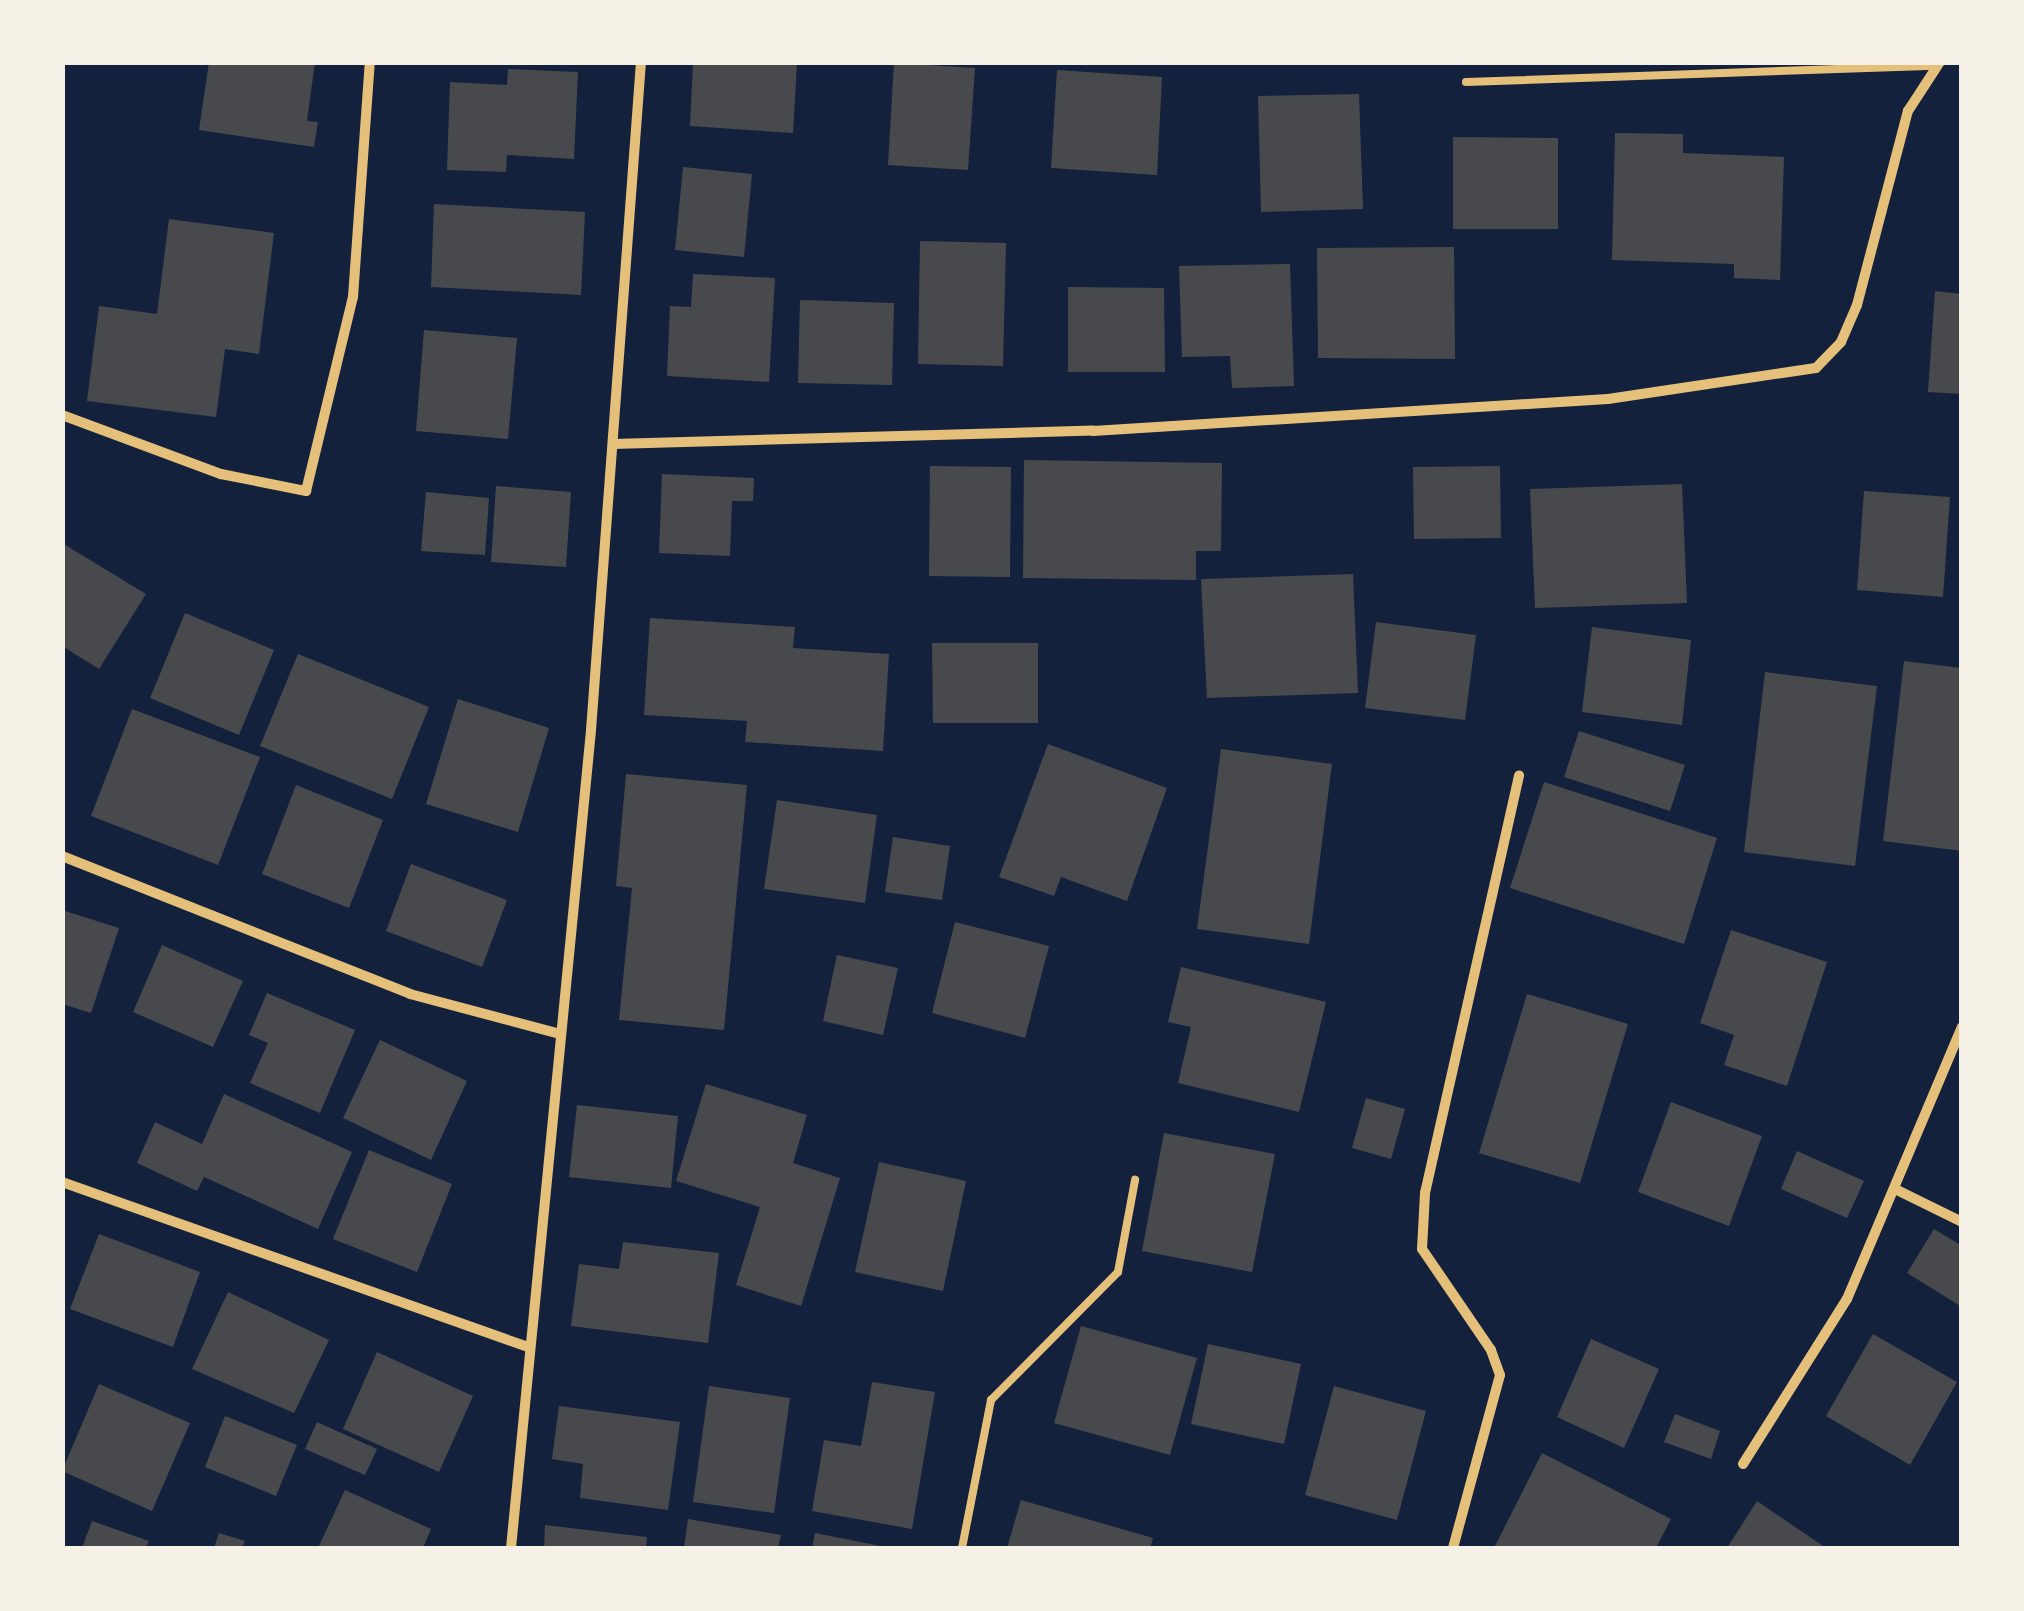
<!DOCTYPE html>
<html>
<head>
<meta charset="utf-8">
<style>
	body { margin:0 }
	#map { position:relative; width:2024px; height:1611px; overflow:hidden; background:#14213d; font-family:Lato,sans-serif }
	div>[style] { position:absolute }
	.building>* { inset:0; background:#48494c }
	.service>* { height:8px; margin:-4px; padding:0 4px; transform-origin:4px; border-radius:4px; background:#e5c07b }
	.minor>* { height:10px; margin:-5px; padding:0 5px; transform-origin:5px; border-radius:5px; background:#e5c07b }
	span { translate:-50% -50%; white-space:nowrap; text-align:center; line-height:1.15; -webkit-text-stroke:9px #f6f1e7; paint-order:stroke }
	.frame { position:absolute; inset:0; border:65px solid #f6f1e7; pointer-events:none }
</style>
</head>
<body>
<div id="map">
	<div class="building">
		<div style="clip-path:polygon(209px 62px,315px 62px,307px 121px,318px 122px,314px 147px,199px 130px)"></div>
		<div style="clip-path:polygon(693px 62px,797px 62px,793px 133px,690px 126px)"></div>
		<div style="clip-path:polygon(894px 63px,975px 68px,968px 170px,888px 165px)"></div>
		<div style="clip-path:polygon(508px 69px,578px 72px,574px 159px,507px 155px,506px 172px,447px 170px,450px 82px,507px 85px)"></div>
		<div style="clip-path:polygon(1057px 70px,1162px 77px,1157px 175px,1051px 168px)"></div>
		<div style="clip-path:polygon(1359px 94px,1363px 209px,1261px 212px,1258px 96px)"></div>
		<div style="clip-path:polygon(1615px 133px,1683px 134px,1683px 153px,1784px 157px,1780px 280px,1734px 278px,1734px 264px,1612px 260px)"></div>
		<div style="clip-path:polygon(1453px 137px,1558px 138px,1558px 229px,1453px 229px)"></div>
		<div style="clip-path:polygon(683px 167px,752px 174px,744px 257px,675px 250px)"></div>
		<div style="clip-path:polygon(434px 204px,585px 212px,581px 295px,431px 287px)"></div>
		<div style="clip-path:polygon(169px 219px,274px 233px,259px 354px,225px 349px,216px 417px,87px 401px,99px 306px,157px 314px)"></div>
		<div style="clip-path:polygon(920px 241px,1006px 243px,1003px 366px,918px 364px)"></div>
		<div style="clip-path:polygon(1454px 247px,1455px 359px,1318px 358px,1317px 248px)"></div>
		<div style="clip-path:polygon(1290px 264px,1294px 386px,1232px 388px,1230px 356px,1182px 357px,1179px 266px)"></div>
		<div style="clip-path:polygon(693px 274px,775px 278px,769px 382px,667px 376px,670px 306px,691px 307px)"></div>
		<div style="clip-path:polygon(1068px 287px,1164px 288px,1165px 372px,1068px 372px)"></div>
		<div style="clip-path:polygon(1935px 291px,1962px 294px,1962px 394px,1928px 392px)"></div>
		<div style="clip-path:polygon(800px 300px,894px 303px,892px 385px,798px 383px)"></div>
		<div style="clip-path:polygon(424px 330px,517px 338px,508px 439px,416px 431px)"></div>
		<div style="clip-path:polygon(1024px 460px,1222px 463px,1221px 551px,1196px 551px,1196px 580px,1023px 578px)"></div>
		<div style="clip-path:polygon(930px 466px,1011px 467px,1010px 577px,929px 576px)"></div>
		<div style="clip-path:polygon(1500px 466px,1501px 538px,1414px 539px,1413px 467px)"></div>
		<div style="clip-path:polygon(662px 474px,754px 478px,753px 501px,732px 501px,730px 556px,659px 553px)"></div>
		<div style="clip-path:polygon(1682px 484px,1687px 603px,1535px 608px,1530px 489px)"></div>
		<div style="clip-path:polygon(496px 486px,571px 492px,566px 567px,491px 562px)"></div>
		<div style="clip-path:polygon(1864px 491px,1950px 497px,1943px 597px,1857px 590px)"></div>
		<div style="clip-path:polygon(426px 492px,489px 498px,485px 555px,421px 551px)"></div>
		<div style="clip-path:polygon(62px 543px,146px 594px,99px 669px,62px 646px)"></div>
		<div style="clip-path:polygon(1353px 574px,1358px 693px,1207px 698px,1201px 579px)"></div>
		<div style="clip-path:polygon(185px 613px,274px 650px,239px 735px,150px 698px)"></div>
		<div style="clip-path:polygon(650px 618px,795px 627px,793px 648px,889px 654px,883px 751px,745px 742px,747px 721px,644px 715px)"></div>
		<div style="clip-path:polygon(1376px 622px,1476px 635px,1465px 720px,1365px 708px)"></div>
		<div style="clip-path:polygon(1592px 627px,1691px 640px,1682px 725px,1582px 712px)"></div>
		<div style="clip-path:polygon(932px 643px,1038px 643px,1038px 723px,933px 723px)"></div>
		<div style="clip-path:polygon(298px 654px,429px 707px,392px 799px,260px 746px)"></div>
		<div style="clip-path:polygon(1904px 661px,1962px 668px,1962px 851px,1883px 841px)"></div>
		<div style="clip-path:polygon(1765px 672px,1877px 686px,1855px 866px,1744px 852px)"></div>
		<div style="clip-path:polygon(458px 699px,549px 728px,518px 832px,426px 804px)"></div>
		<div style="clip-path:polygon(132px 709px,260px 757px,218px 865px,91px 816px)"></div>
		<div style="clip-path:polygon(1579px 731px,1685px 765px,1670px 811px,1564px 777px)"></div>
		<div style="clip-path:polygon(1048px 744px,1167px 788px,1127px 901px,1061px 877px,1054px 896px,999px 877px)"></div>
		<div style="clip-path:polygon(1221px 749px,1332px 764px,1309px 944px,1197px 929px)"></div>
		<div style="clip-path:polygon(626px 774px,747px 785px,724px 1030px,619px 1020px,632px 888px,616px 886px)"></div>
		<div style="clip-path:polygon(1544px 782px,1717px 838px,1684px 944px,1510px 888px)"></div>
		<div style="clip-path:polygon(296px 785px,383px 820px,349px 908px,262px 874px)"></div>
		<div style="clip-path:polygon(777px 800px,877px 815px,865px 903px,764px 889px)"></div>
		<div style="clip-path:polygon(893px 837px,950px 846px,942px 900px,885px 892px)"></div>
		<div style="clip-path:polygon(411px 864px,507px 900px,482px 967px,386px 931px)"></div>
		<div style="clip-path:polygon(62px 910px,119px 928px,91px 1013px,62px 1004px)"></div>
		<div style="clip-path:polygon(955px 922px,1049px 946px,1025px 1038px,932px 1013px)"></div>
		<div style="clip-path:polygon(1731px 930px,1827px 962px,1787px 1086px,1724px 1065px,1734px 1035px,1700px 1023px)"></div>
		<div style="clip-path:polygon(162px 945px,243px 981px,213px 1047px,133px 1012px)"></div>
		<div style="clip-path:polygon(837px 955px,898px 968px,883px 1035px,823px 1021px)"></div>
		<div style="clip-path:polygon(1181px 967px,1326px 1002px,1299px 1112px,1178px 1083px,1191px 1027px,1168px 1022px)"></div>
		<div style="clip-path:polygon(267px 993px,355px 1030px,320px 1113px,250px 1083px,268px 1043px,249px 1035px)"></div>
		<div style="clip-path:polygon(1527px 994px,1628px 1024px,1580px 1183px,1479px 1153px)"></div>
		<div style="clip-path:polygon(380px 1040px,467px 1081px,431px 1160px,343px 1118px)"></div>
		<div style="clip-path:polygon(706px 1084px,807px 1115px,793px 1163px,840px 1178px,801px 1306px,736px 1285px,760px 1207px,676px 1181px)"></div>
		<div style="clip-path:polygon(224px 1094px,352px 1152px,318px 1229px,204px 1177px,197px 1191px,137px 1163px,155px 1122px,202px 1144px)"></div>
		<div style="clip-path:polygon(1366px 1098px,1405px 1109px,1391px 1159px,1352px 1148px)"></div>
		<div style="clip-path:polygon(1671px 1102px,1762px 1136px,1729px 1226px,1638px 1192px)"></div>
		<div style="clip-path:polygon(577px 1105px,678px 1116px,671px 1188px,569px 1177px)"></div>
		<div style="clip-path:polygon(1164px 1133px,1275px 1154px,1252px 1272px,1142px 1251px)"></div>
		<div style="clip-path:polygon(369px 1150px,452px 1184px,417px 1272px,333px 1239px)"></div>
		<div style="clip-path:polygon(1797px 1151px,1864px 1181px,1847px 1218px,1781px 1189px)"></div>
		<div style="clip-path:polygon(879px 1162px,966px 1181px,943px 1291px,855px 1272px)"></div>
		<div style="clip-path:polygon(1934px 1229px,1962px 1246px,1962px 1307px,1907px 1273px)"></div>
		<div style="clip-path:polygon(99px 1234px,200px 1272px,173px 1347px,70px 1309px)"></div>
		<div style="clip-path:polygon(623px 1242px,719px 1253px,708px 1343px,571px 1326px,579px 1264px,619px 1269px)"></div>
		<div style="clip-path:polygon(228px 1292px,329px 1340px,294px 1413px,192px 1369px)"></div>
		<div style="clip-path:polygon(1081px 1326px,1197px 1358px,1170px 1455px,1054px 1423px)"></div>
		<div style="clip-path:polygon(1873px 1334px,1957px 1382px,1910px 1465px,1826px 1416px)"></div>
		<div style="clip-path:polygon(1591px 1339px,1659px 1369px,1624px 1448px,1557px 1417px)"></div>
		<div style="clip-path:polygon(1208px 1344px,1301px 1364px,1284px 1444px,1191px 1424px)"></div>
		<div style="clip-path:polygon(377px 1352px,473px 1396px,439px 1472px,343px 1429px)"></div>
		<div style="clip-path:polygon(872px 1382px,935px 1392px,912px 1529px,812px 1511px,824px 1440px,861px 1446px)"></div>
		<div style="clip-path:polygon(99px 1384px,190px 1423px,152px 1511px,62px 1471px)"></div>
		<div style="clip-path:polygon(709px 1386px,790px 1398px,774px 1513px,693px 1502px)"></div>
		<div style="clip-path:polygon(1334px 1386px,1426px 1411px,1397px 1520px,1305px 1495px)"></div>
		<div style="clip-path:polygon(559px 1406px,680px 1422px,668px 1510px,580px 1498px,583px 1464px,552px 1459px)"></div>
		<div style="clip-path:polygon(1675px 1414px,1720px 1431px,1711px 1459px,1664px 1442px)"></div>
		<div style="clip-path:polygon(225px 1416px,297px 1445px,276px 1496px,205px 1467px)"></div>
		<div style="clip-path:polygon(317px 1422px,377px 1449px,365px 1475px,305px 1449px)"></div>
		<div style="clip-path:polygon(1542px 1453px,1671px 1519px,1656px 1548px,1494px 1548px)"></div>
		<div style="clip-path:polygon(345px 1490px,431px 1529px,423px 1548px,318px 1548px)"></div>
		<div style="clip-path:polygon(1021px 1500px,1153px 1538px,1150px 1548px,1007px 1548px)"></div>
		<div style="clip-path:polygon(1757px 1501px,1826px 1548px,1727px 1548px)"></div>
		<div style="clip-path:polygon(688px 1519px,781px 1535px,778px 1548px,684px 1548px)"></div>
		<div style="clip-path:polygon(92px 1521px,149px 1541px,146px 1548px,82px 1548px)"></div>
		<div style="clip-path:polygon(545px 1525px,647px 1537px,646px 1548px,544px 1548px)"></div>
		<div style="clip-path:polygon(219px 1533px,245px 1541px,242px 1548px,214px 1548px)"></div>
		<div style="clip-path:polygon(815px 1533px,886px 1547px,886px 1548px,812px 1548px)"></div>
	</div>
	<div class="service">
		<div style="left:1466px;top:82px;width:469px;rotate:-2deg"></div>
		<div style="left:962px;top:1548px;width:151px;rotate:-78.9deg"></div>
		<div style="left:991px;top:1400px;width:180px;rotate:-45.2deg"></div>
		<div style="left:1118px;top:1272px;width:94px;rotate:-79.5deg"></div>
	</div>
	<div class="minor">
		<div style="left:62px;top:415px;width:170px;rotate:20.4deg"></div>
		<div style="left:221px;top:474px;width:87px;rotate:11.3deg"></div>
		<div style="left:306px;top:491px;width:200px;rotate:-76.4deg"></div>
		<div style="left:353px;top:297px;width:236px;rotate:-85.9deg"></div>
		<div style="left:613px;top:444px;width:480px;rotate:-1.6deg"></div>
		<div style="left:1093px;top:431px;width:516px;rotate:-3.56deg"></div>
		<div style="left:1608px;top:399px;width:210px;rotate:-8.5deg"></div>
		<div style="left:1816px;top:368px;width:36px;rotate:-46deg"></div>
		<div style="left:1841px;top:342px;width:40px;rotate:-66.6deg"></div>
		<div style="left:1857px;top:305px;width:201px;rotate:-75.3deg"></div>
		<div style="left:1908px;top:111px;width:59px;rotate:-56.9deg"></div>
		<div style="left:62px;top:856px;width:374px;rotate:21.6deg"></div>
		<div style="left:410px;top:994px;width:152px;rotate:14.9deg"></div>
		<div style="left:62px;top:1182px;width:493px;rotate:19.5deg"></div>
		<div style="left:1897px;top:1190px;width:72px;rotate:26.2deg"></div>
		<div style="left:1743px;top:1464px;width:195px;rotate:-57.8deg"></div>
		<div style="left:1847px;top:1299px;width:295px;rotate:-67.1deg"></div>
		<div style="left:511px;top:1548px;width:822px;rotate:-84.41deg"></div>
		<div style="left:591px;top:730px;width:670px;rotate:-85.72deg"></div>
		<div style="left:1453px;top:1548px;width:179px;rotate:-74.8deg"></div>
		<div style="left:1500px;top:1375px;width:27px;rotate:-110deg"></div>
		<div style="left:1491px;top:1350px;width:122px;rotate:-124.3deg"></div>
		<div style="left:1422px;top:1249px;width:56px;rotate:-86.9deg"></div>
		<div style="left:1425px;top:1193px;width:428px;rotate:-77.3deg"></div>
	</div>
	<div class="frame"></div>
</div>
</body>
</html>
